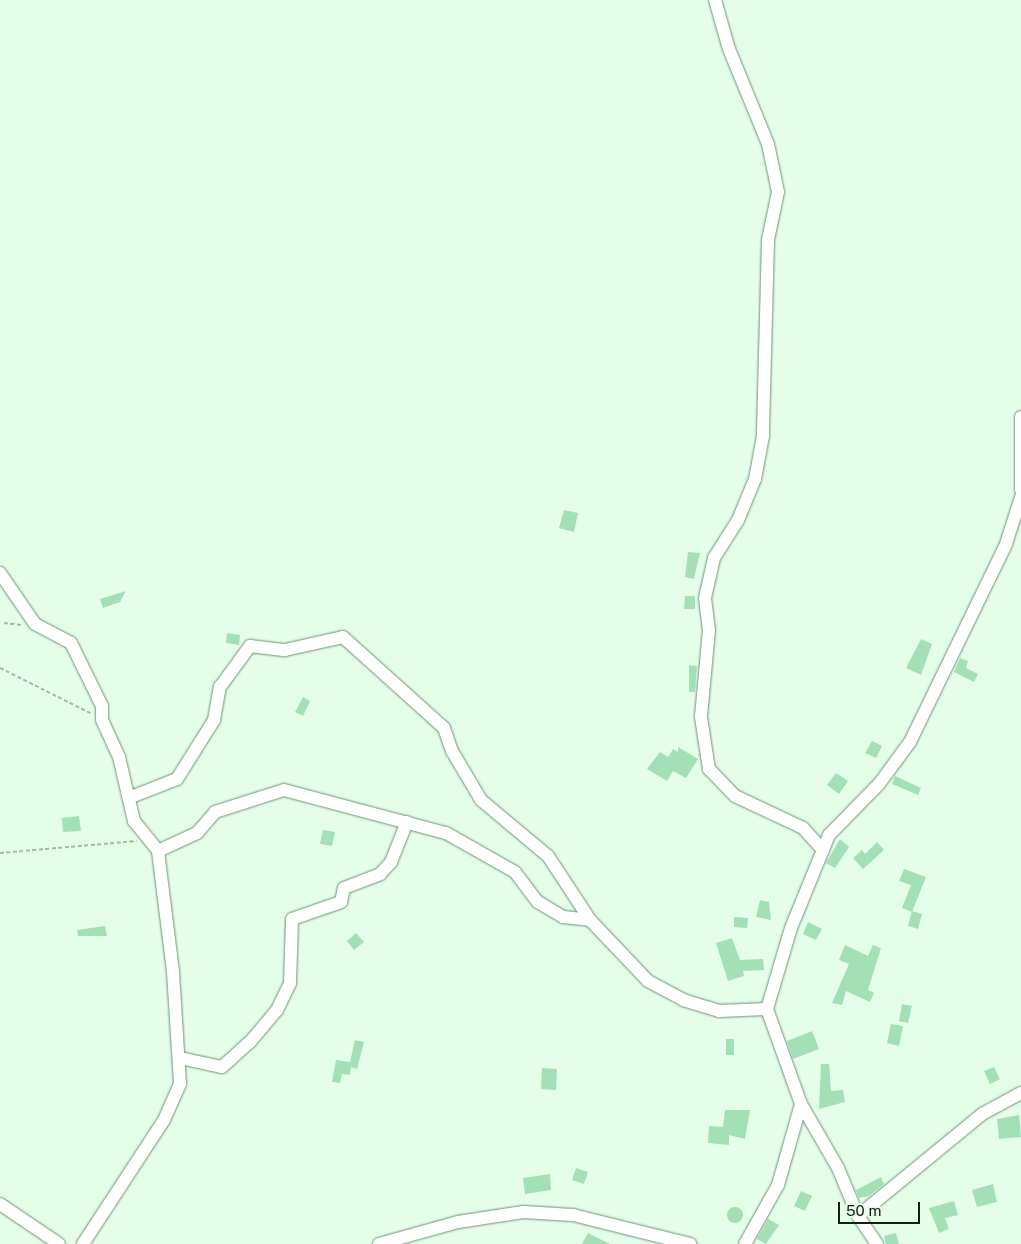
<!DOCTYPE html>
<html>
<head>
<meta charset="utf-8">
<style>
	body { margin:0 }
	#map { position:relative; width:1021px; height:1244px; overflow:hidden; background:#e4feea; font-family:"Public Sans",sans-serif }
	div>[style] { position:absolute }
	.building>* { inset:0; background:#a4e0b6 }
	.round { border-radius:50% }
	.path>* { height:2px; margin-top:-1px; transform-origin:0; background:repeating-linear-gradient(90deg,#a4baaa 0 4px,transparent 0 6.5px) }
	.roads { filter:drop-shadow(0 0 1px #72907a) drop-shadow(0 0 1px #72907a) }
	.street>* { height:12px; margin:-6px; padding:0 6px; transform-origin:6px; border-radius:6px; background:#fff }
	span { translate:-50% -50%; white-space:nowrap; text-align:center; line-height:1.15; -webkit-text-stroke:5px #e4feea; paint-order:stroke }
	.scale { position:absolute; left:838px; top:1202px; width:82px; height:22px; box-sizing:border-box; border:2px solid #121e15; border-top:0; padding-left:6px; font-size:15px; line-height:18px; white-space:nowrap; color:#121e15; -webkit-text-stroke:4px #e4feea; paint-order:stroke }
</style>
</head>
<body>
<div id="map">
	<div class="building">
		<div style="clip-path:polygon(564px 510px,578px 513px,574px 532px,559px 528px)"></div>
		<div style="clip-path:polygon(688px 552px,700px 553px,694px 579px,685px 577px)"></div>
		<div style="clip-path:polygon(126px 591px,120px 602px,103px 608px,100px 599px)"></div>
		<div style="clip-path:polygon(685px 596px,695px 596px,695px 609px,684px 609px)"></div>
		<div style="clip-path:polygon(227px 633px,240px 635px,239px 645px,226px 643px)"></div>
		<div style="clip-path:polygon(921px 639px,932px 644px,921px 675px,906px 668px)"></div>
		<div style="clip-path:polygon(960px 658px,968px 661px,966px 668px,978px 674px,974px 682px,954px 672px)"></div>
		<div style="clip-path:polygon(689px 665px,697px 666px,695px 692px,689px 692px)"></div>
		<div style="clip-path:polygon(303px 697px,310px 701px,303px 716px,295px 712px)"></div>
		<div style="clip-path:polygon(872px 741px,882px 746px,876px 758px,865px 753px)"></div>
		<div style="clip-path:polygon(678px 747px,698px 759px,686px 778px,673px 771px,667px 781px,647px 769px,660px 752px,668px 757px,673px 749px,678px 752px)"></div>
		<div style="clip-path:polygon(836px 773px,848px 781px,839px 794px,827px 785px)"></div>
		<div style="clip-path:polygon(895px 776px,921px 788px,918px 795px,892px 784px)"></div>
		<div style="clip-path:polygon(79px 816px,81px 831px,63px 832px,62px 818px)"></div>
		<div style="clip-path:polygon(323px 830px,335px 832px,332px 846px,320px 844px)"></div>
		<div style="clip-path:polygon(840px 839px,849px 847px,835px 868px,826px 863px)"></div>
		<div style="clip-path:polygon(877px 842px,884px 850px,863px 869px,853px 858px,862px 850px,865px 854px)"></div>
		<div style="clip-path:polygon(904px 869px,926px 877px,912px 912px,902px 908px,911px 885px,899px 881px)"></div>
		<div style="clip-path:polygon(760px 900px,769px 902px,771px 920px,756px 917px)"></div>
		<div style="clip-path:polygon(912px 911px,922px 914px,918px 929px,908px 926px)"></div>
		<div style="clip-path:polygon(734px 917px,748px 918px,747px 928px,734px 927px)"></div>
		<div style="clip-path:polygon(808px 922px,822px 929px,816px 940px,803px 934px)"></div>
		<div style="clip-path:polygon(105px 926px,107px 936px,78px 936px,77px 930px)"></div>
		<div style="clip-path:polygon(356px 933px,364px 942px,354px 950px,347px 941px)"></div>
		<div style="clip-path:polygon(732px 938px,740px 960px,763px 959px,764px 970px,743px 971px,744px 976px,728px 981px,716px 943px)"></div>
		<div style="clip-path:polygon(845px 945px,868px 956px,873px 945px,881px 948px,868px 990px,874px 993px,870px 1002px,846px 991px,842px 1005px,832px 1003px,849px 964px,839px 960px)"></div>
		<div style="clip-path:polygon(902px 1004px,912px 1006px,908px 1023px,899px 1021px)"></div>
		<div style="clip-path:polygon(891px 1024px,903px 1026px,899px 1046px,887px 1043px)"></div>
		<div style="clip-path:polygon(812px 1031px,819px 1049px,793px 1059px,787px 1041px)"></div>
		<div style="clip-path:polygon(726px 1039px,734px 1039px,734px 1055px,726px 1055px)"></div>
		<div style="clip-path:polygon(355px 1040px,364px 1042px,357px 1069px,351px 1067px,350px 1075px,342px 1074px,340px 1083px,332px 1082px,336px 1060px,350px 1062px)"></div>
		<div style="clip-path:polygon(821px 1064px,829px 1064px,831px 1091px,843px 1090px,845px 1102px,819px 1109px)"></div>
		<div style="clip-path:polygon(994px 1067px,1000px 1079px,990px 1084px,984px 1071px)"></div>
		<div style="clip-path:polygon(542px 1068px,557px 1069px,556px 1090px,541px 1089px)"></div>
		<div style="clip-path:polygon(725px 1110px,750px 1110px,745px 1139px,729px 1135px,729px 1145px,708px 1143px,709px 1126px,723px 1127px)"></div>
		<div style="clip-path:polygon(1019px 1115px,1021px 1137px,999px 1139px,997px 1119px)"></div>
		<div style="clip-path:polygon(576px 1168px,588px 1172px,584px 1184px,572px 1180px)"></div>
		<div style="clip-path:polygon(550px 1174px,551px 1190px,525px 1194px,523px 1178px)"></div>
		<div style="clip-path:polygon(881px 1177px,884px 1184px,869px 1196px,859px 1198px,856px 1190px)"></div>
		<div style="clip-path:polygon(993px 1184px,997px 1202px,977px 1207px,972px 1190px)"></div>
		<div style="clip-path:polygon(801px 1191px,812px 1196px,805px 1211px,794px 1206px)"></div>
		<div style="clip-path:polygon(954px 1201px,958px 1215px,945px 1218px,949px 1229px,939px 1233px,929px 1208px)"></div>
		<div class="round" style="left:727px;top:1207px;width:16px;height:16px"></div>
		<div style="clip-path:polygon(768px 1219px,779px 1225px,766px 1244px,757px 1239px)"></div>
		<div style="clip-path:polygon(588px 1233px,610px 1244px,582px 1244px)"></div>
		<div style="clip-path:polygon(896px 1233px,899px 1244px,886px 1244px,884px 1236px)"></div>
	</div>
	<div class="path">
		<div style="left:4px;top:623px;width:18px;rotate:6deg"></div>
		<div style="left:0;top:668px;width:101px;rotate:26.6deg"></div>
		<div style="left:0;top:853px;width:137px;rotate:-5deg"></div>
	</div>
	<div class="roads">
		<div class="street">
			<div style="left:715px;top:0;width:51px;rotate:74.1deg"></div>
			<div style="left:729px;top:49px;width:103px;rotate:67.7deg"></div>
			<div style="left:768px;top:144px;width:49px;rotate:78.2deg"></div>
			<div style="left:778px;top:192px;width:49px;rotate:101.8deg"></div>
			<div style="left:768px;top:240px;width:196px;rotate:91.5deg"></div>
			<div style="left:763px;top:436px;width:44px;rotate:100.5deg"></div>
			<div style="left:755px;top:479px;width:44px;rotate:112.5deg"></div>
			<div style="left:738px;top:520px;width:45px;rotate:122.3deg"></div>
			<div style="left:714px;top:558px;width:41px;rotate:102.7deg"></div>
			<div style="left:705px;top:598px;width:32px;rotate:83deg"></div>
			<div style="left:709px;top:630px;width:87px;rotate:95.3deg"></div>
			<div style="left:701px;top:717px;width:53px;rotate:81.3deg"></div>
			<div style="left:709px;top:769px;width:37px;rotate:46deg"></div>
			<div style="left:735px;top:796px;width:75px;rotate:25.2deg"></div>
			<div style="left:803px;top:828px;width:30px;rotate:48deg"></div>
			<div style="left:1021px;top:417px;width:73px;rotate:90deg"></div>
			<div style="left:0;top:573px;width:62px;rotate:55.5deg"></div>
			<div style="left:35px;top:624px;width:41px;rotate:27.8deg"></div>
			<div style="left:71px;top:643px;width:70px;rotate:63.8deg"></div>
			<div style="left:102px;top:706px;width:14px;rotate:90deg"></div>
			<div style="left:102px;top:720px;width:41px;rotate:65.3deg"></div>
			<div style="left:119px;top:757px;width:66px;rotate:76.8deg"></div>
			<div style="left:134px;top:821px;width:38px;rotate:51deg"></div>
			<div style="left:158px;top:851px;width:122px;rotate:82.9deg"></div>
			<div style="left:173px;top:972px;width:112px;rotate:86.4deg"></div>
			<div style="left:180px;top:1084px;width:39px;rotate:114deg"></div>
			<div style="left:164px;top:1120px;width:148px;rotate:123.2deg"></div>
			<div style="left:131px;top:797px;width:49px;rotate:-21.4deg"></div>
			<div style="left:177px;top:779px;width:70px;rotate:-57.9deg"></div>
			<div style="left:214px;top:720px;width:34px;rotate:-80deg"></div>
			<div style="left:220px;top:687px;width:51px;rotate:-53.8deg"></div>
			<div style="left:250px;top:646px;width:35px;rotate:7deg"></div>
			<div style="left:285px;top:650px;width:59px;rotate:-12.6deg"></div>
			<div style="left:343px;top:637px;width:136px;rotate:42deg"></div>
			<div style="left:444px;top:728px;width:24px;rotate:71deg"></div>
			<div style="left:452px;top:751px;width:57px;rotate:59.4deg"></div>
			<div style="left:481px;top:800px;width:87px;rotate:39.9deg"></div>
			<div style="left:548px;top:856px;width:77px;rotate:56.7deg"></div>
			<div style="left:158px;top:851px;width:43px;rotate:-24.8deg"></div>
			<div style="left:197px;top:833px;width:28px;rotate:-49deg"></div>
			<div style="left:215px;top:812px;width:72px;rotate:-17.7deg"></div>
			<div style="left:284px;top:790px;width:168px;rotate:14.9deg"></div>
			<div style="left:446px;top:833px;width:79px;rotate:29.5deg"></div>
			<div style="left:515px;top:872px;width:38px;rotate:53deg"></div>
			<div style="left:538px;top:902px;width:29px;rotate:31deg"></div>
			<div style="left:563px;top:917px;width:27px;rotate:6deg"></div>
			<div style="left:590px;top:920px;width:84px;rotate:46.4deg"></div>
			<div style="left:648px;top:981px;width:40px;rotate:28deg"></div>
			<div style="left:683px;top:1000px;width:38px;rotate:17deg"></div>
			<div style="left:719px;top:1011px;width:48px;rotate:-2.4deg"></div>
			<div style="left:180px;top:1058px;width:43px;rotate:12.1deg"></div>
			<div style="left:222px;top:1067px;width:38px;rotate:-42deg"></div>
			<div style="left:250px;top:1042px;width:42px;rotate:-49.8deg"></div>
			<div style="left:277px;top:1010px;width:30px;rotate:-64deg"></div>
			<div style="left:290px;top:983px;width:64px;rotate:-88.2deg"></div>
			<div style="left:292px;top:919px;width:52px;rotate:-19.1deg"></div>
			<div style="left:341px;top:902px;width:14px;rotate:-78deg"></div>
			<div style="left:344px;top:888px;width:39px;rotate:-21deg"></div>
			<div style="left:380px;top:874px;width:16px;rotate:-47deg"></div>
			<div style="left:391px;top:862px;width:43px;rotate:-68.2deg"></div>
			<div style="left:801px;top:1104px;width:74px;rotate:60deg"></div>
			<div style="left:838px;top:1168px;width:52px;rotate:67.4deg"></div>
			<div style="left:858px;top:1216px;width:34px;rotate:56deg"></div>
			<div style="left:0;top:1204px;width:71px;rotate:34.1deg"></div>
			<div style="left:858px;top:1216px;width:161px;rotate:-39.4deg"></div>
			<div style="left:982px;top:1114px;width:44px;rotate:-28.3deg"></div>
			<div style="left:379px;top:1244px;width:82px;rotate:-15.6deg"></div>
			<div style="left:458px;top:1222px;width:66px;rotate:-8.7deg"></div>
			<div style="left:523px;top:1212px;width:50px;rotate:3.4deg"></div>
			<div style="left:573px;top:1215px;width:121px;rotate:13.9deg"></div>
			<div style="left:745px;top:1244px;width:68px;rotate:-60.8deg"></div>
			<div style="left:778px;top:1185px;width:84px;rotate:-74.1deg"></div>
			<div style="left:801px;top:1104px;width:101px;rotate:-109.7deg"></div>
			<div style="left:767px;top:1009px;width:84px;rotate:-73.5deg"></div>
			<div style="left:791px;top:928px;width:100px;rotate:-67.8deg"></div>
			<div style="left:829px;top:835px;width:71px;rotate:-45.6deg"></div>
			<div style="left:879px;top:784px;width:52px;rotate:-53.6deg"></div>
			<div style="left:910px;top:742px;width:220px;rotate:-64.1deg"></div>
			<div style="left:1006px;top:544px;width:49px;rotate:-72.3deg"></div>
		</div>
	</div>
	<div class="scale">50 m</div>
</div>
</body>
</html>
